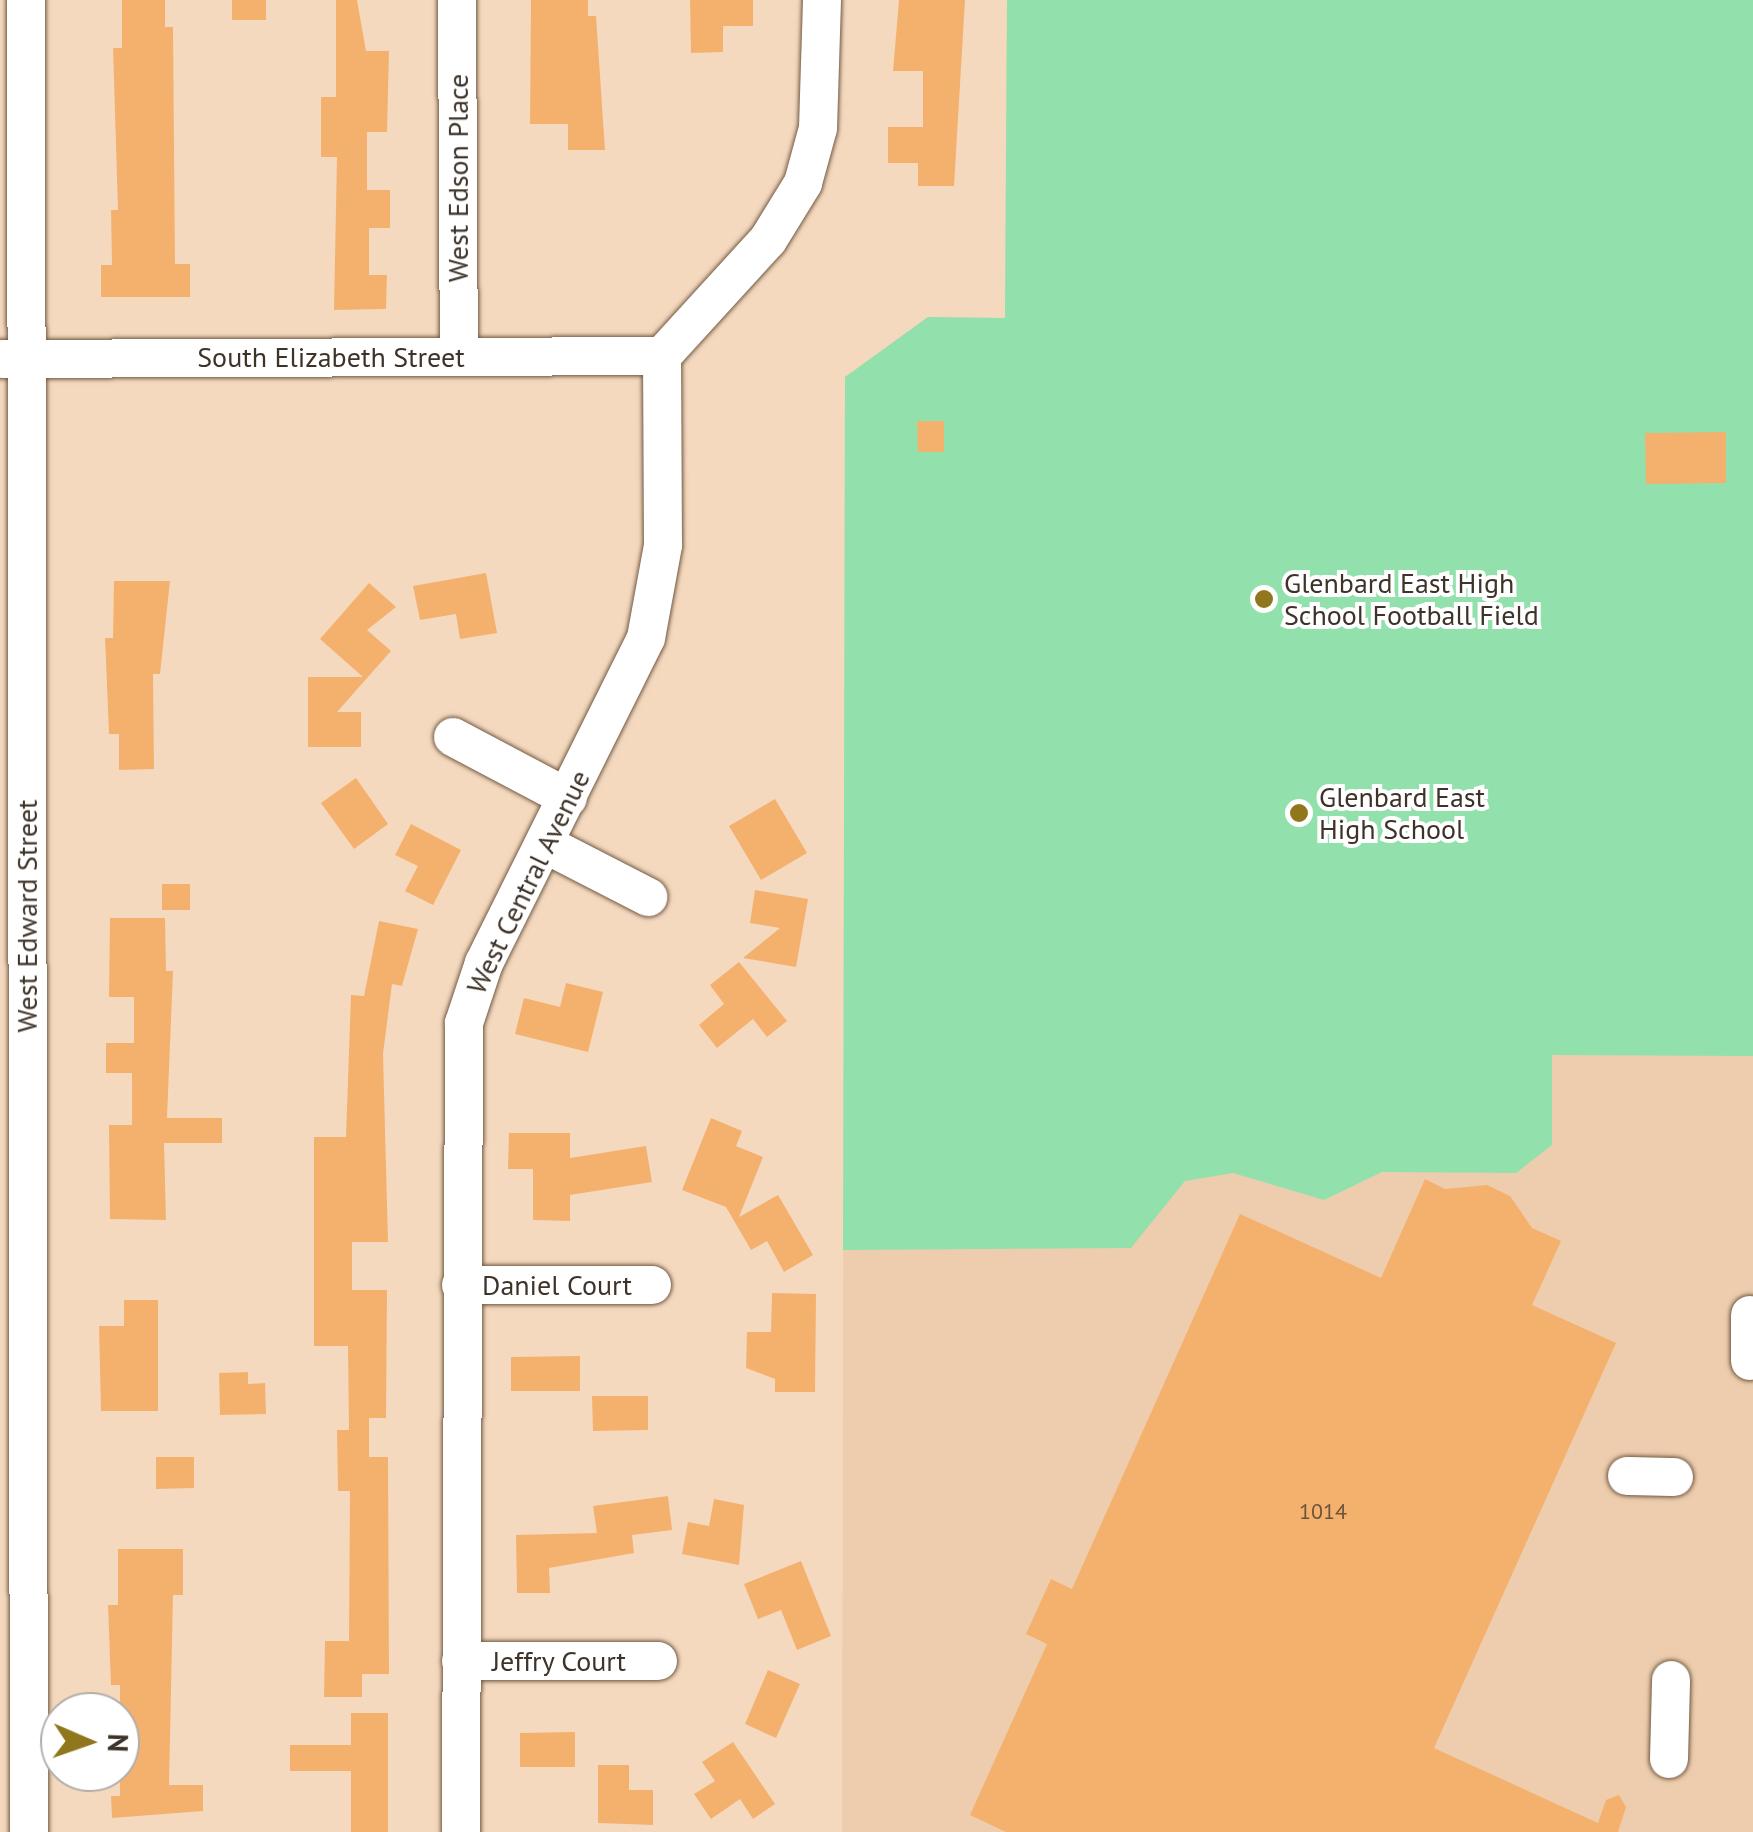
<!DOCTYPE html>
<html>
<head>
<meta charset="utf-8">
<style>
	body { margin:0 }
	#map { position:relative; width:1753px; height:1832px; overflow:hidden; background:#f5d9bf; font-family:"PT Sans",sans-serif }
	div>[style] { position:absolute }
	.built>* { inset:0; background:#edcdad }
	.green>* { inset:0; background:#92e1ac }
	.building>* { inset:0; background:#f4b16e }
	.roads { filter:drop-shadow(0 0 2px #725a43) drop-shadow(0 0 2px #725a43) }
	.minor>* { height:38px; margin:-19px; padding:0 19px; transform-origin:19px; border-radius:19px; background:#fff }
	.dots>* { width:28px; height:28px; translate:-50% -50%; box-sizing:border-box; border:5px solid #fff; border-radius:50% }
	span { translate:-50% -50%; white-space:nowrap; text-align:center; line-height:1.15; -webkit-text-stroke:8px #fff; paint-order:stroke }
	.number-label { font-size:22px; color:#6c523a }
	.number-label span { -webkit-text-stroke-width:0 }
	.street-label { font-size:28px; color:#3e3329 }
	.poi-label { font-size:28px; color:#3e3329 }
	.left { translate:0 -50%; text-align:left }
	.north { position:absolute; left:40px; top:1692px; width:100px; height:100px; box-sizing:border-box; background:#fff; border:2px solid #b2ada9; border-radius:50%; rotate:92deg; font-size:28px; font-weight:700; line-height:40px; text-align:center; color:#3e3329 }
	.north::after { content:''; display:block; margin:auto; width:35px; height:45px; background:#90771d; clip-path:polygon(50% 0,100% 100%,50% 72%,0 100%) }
</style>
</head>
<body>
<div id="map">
	<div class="built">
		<div style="clip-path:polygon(1007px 0,1753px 0,1753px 1832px,842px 1832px,845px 377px,928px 317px,1005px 318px)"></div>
	</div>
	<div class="green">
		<div style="clip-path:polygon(1007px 0,1753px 0,1753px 1056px,1552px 1055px,1552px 1145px,1516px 1173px,1382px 1172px,1324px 1200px,1233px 1173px,1185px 1181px,1131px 1248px,843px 1250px,845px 377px,928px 317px,1005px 318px)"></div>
	</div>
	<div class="building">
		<div style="clip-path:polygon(122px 0,165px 0,165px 27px,173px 27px,175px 264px,190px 264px,190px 297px,101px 297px,101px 265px,112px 265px,111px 210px,118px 210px,113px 48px,122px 48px)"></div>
		<div style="clip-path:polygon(232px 0,266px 0,266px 20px,232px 20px)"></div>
		<div style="clip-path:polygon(336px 0,357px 0,366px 51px,389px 51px,387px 132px,367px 132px,367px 190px,390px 190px,390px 228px,369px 228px,369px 275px,387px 275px,386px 309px,334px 310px,337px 157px,321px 157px,321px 97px,336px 97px)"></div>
		<div style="clip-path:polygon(531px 0,588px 0,588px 16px,596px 16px,605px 150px,568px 150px,568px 124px,530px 124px)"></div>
		<div style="clip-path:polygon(690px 0,753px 0,753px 26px,723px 26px,723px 52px,691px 53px)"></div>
		<div style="clip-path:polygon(899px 0,965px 0,954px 186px,918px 186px,918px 163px,888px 163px,888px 127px,923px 127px,923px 71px,893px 71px)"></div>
		<div style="clip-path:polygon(917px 421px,944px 421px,944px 452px,918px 452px)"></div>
		<div style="clip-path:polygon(1726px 432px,1726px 483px,1646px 484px,1645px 433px)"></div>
		<div style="clip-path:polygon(486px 573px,497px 633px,460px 639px,456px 614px,420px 620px,413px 586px)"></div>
		<div style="clip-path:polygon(114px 581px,170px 581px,160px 674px,153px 674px,154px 769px,119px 770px,119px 734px,109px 734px,105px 638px,113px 638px)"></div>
		<div style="clip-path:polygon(369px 583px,396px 607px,367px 630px,391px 651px,337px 712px,361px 712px,361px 747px,308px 747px,308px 677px,363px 677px,320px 639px)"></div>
		<div style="clip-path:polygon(356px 778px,388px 824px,354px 849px,321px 803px)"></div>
		<div style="clip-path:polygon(775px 799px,807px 853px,761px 880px,729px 826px)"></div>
		<div style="clip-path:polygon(411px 824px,461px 850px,433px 905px,405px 891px,418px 866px,395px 855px)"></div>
		<div style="clip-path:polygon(162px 884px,190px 884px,190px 910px,162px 910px)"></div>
		<div style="clip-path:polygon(755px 890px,808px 899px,796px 967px,743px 958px,780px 928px,750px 923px)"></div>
		<div style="clip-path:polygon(110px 918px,165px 918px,166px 971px,173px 971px,167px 1118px,222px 1118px,222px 1143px,164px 1143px,166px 1220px,110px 1219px,109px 1125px,132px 1125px,132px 1073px,106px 1073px,106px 1043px,134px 1043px,134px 997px,109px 997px)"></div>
		<div style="clip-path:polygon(379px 921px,418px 929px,402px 986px,392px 984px,383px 1054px,388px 1242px,352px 1242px,352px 1290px,387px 1290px,386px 1418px,369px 1418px,369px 1457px,388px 1457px,389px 1674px,362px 1674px,362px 1697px,324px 1697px,325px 1641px,349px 1641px,350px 1491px,338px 1491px,337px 1430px,349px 1430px,348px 1346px,314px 1346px,314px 1137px,346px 1137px,351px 995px,364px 996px)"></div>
		<div style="clip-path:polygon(739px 962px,787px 1021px,767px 1037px,753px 1019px,717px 1048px,699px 1025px,724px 1004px,710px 985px)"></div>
		<div style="clip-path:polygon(566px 983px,603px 992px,588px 1052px,515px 1034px,524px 998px,560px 1007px)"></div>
		<div style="clip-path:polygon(711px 1118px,742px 1131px,736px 1146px,763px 1157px,739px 1217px,778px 1195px,813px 1255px,784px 1272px,767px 1241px,751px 1250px,726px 1207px,682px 1190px)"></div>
		<div style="clip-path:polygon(509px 1133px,570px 1133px,570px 1158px,646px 1146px,652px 1182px,570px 1195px,570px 1221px,533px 1220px,533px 1169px,508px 1169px)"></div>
		<div style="clip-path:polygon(1425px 1179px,1445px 1189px,1487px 1185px,1510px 1196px,1532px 1228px,1561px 1241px,1532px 1305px,1616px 1343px,1434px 1748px,1598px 1823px,1606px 1800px,1619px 1795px,1626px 1807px,1618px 1832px,1006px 1832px,970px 1815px,1047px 1644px,1026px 1634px,1051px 1579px,1072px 1589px,1240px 1214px,1381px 1278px)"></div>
		<div style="clip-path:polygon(772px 1293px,816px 1294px,815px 1392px,775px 1392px,775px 1379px,746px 1368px,747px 1332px,771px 1332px)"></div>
		<div style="clip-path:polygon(124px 1300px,158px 1300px,158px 1411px,101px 1411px,99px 1326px,124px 1326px)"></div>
		<div style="clip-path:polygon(580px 1356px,580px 1391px,511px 1391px,511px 1357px)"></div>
		<div style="clip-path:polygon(248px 1372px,248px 1384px,265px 1383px,266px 1414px,220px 1415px,219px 1373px)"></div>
		<div style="clip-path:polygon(592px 1396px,648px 1396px,648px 1430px,593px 1431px)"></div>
		<div style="clip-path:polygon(156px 1457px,194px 1457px,194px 1488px,156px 1489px)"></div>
		<div style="clip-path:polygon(668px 1496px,672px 1530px,632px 1535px,634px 1553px,549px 1568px,550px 1593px,517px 1593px,516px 1535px,597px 1533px,593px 1506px)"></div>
		<div style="clip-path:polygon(714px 1499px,744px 1505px,739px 1565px,682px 1554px,688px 1522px,709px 1526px)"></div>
		<div style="clip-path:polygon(118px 1549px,183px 1549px,183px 1595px,173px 1595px,169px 1785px,203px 1785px,203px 1811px,112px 1818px,111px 1796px,120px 1796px,120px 1685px,111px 1685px,108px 1605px,118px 1605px)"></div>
		<div style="clip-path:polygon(801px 1561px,831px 1636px,797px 1650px,781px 1610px,758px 1619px,744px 1584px)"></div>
		<div style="clip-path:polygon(768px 1670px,800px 1684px,776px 1738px,745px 1724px)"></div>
		<div style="clip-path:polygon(351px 1713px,388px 1713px,388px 1832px,351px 1832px,351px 1771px,290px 1771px,290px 1745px,351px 1745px)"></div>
		<div style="clip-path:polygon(575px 1732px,575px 1767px,520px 1767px,520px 1733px)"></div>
		<div style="clip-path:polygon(733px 1742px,775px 1804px,753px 1819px,740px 1799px,711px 1819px,694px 1794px,715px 1781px,702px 1762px)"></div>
		<div style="clip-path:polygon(598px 1765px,629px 1765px,629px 1790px,653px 1790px,653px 1825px,598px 1823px)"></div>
	</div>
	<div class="roads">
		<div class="minor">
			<div style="left:26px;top:0;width:1832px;rotate:89.91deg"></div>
			<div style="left:457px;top:0;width:356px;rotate:89.7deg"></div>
			<div style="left:2px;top:359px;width:660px;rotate:-0.26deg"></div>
			<div style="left:453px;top:737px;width:130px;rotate:27.9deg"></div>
			<div style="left:547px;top:845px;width:114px;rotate:27.2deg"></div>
			<div style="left:461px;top:1285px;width:191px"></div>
			<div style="left:1750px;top:1315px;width:46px;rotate:90deg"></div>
			<div style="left:1627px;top:1476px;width:47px;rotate:1.2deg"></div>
			<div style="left:461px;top:1661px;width:197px"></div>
			<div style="left:1669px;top:1759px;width:79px;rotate:-88.5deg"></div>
			<div style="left:461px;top:1832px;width:809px;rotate:-89.79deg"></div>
			<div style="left:464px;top:1023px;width:63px;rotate:-71.6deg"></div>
			<div style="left:484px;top:963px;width:363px;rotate:-63.5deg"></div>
			<div style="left:646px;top:638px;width:95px;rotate:-79.6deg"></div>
			<div style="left:663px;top:545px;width:189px;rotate:-90.3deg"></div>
			<div style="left:662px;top:356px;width:157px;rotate:-47.6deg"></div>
			<div style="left:768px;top:240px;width:67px;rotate:-58.4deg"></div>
			<div style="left:803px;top:183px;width:57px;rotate:-74.7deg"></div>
			<div style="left:818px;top:128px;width:128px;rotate:-88.2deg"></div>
		</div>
	</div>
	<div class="dots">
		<div style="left:1264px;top:599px;background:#90771d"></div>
		<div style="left:1299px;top:813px;background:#90771d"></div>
	</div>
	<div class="number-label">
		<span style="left:1323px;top:1512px">1014</span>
	</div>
	<div class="street-label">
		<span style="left:458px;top:178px;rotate:-90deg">West Edson Place</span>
		<span style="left:331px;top:357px">South Elizabeth Street</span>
		<span style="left:528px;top:882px;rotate:-64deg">West Central Avenue</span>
		<span style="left:27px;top:916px;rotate:-90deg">West Edward Street</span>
		<span style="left:557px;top:1285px">Daniel Court</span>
		<span style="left:559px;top:1661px">Jeffry Court</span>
	</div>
	<div class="poi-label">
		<span class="left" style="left:1284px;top:599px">Glenbard East High<br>School Football Field</span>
		<span class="left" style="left:1319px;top:813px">Glenbard East<br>High School</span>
	</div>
	<div class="north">N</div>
</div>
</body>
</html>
